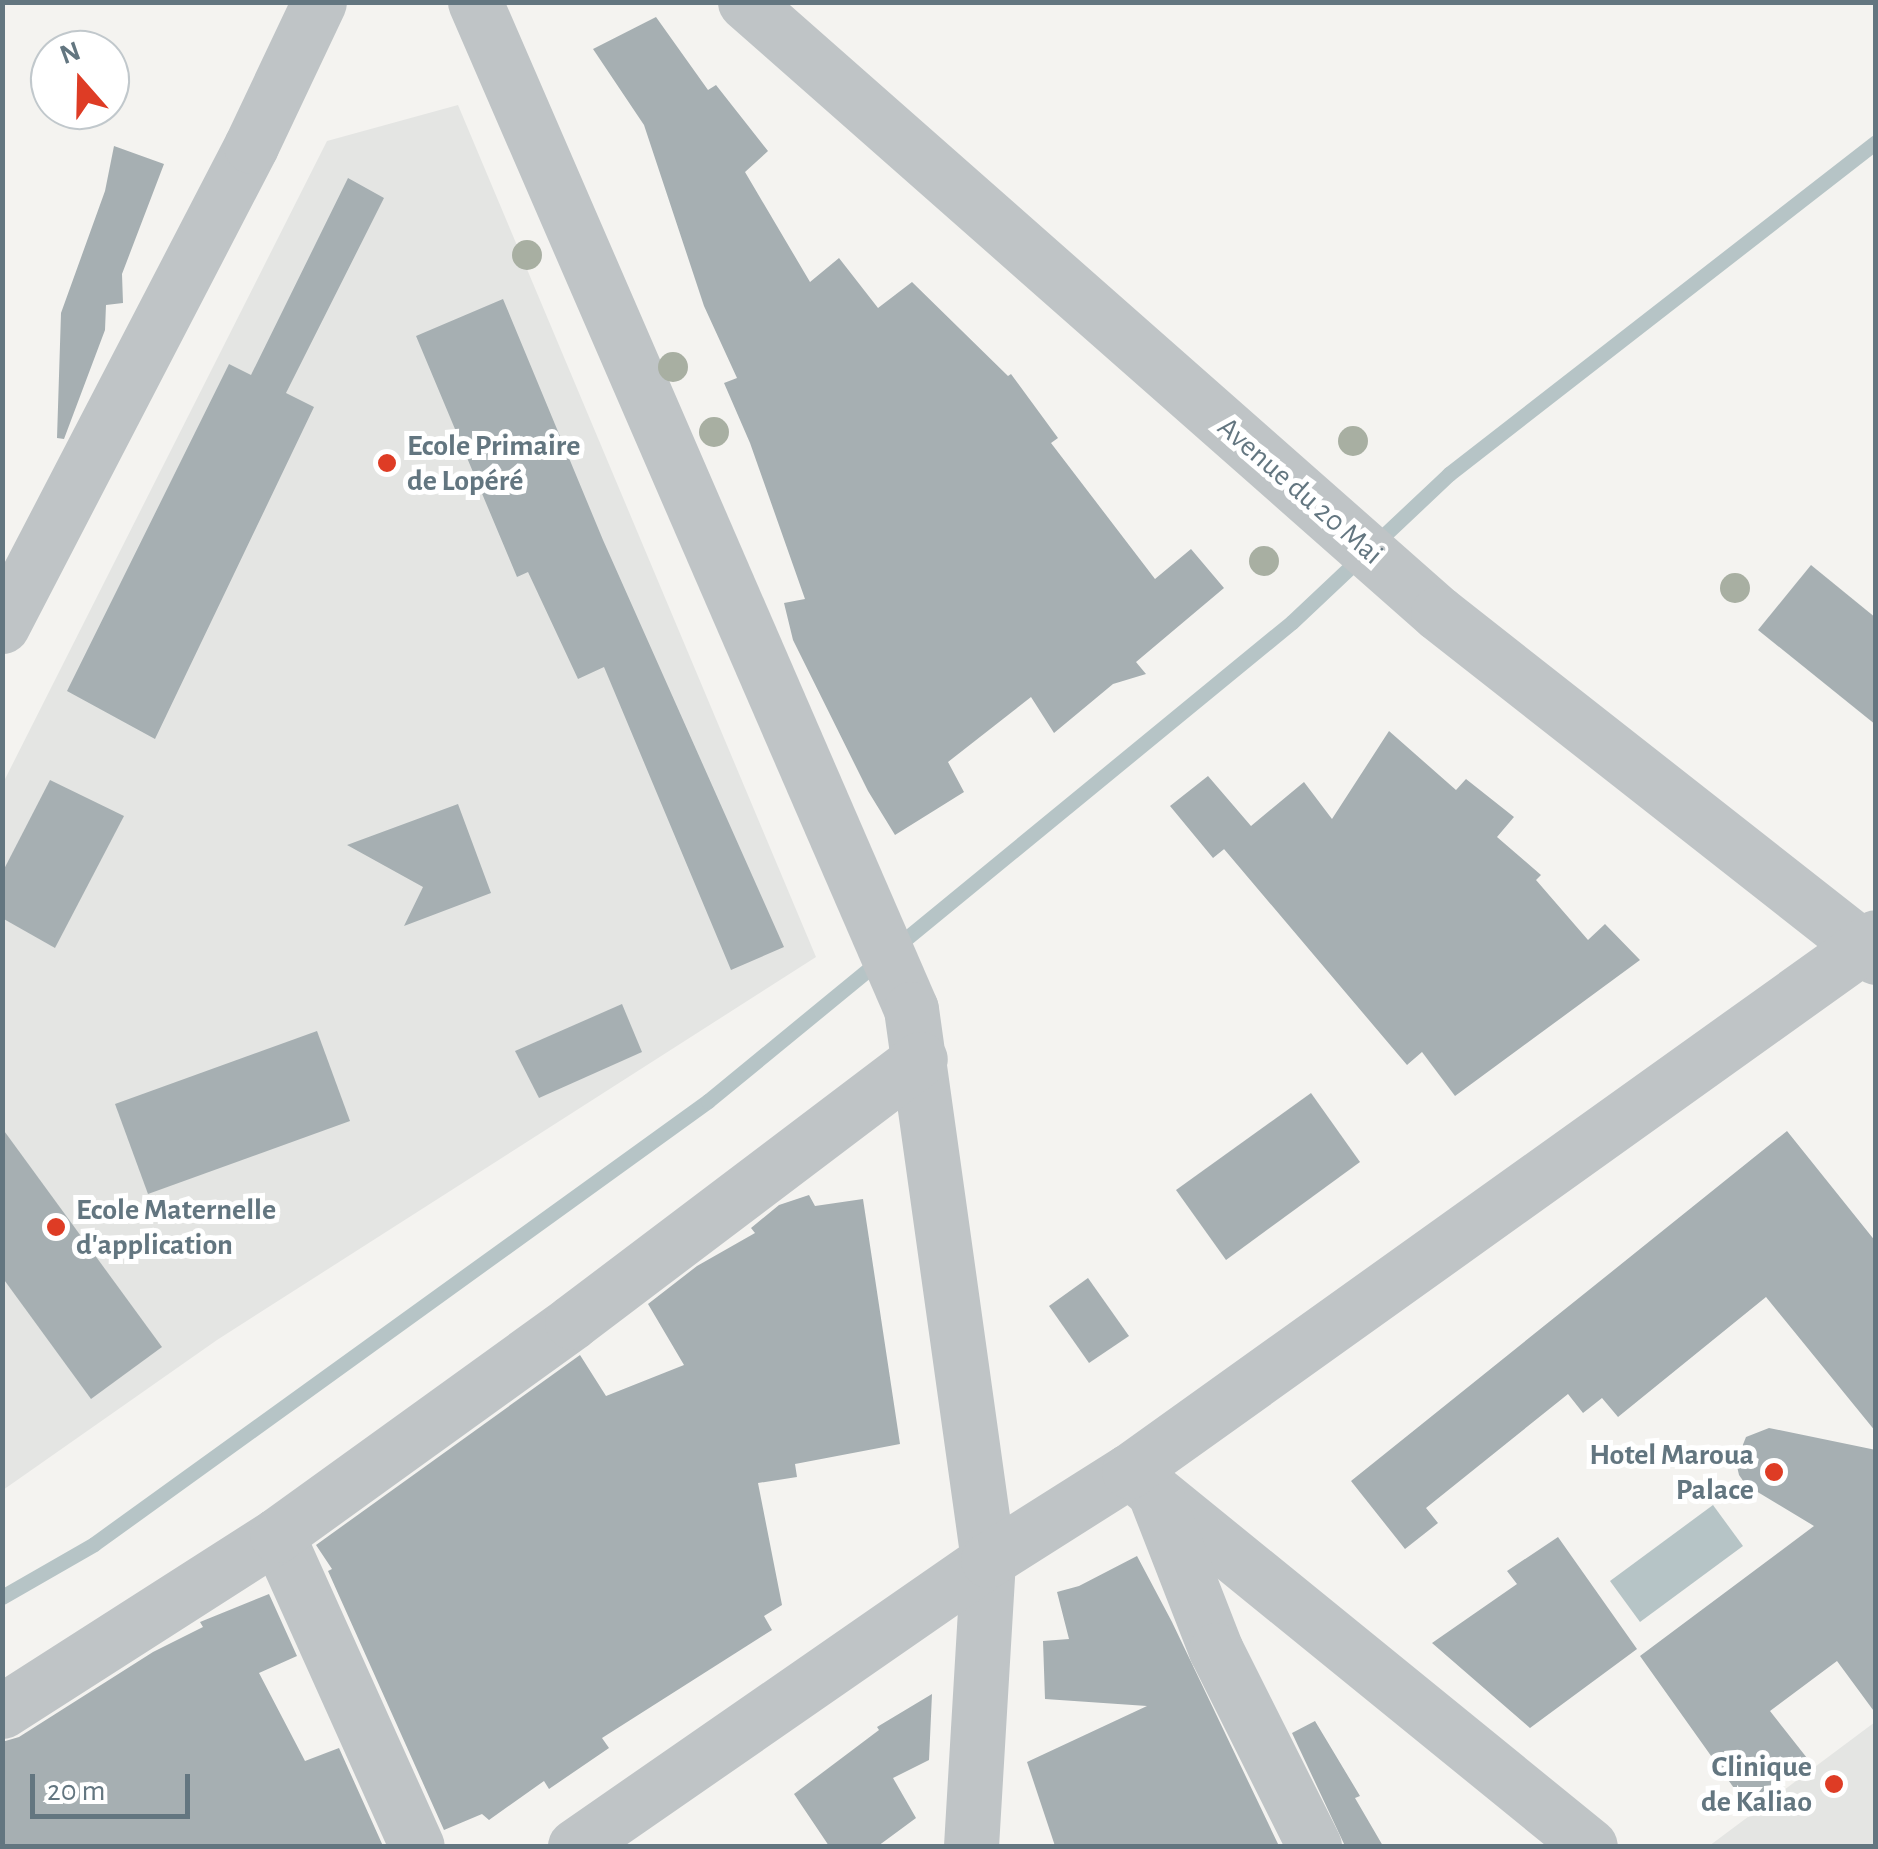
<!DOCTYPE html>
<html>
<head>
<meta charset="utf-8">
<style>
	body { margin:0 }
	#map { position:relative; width:1878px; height:1849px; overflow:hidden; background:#f4f3f0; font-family:"Alegreya Sans",sans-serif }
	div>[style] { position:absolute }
	.built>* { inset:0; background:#e4e5e3 }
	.water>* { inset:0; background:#b6c4c6 }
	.stream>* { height:15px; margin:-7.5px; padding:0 7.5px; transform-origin:7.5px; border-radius:7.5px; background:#b6c4c6 }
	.building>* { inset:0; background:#a6afb2 }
	.minor>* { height:55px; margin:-27.5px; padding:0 27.5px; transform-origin:27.5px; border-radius:27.5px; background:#bfc4c6 }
	.trees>* { width:30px; height:30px; margin:-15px; border-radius:50%; background:#a8afa2 }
	.dots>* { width:28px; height:28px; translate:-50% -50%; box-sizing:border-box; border:5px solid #fff; border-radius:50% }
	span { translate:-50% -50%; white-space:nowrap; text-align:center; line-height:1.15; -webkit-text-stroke:10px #fff; paint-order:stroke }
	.poi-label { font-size:30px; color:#637680; font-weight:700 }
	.left { translate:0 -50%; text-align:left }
	.right { translate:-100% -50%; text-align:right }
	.street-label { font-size:30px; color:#637680 }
	.frame { position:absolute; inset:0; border:5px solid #637680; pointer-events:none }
	.north { position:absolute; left:30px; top:30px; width:100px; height:100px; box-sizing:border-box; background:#fff; border:2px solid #c1c8cc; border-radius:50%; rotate:340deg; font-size:28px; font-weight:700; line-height:40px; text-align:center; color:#637680 }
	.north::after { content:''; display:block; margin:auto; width:35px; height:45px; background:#de3c25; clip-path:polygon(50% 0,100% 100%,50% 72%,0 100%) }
	.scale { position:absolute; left:30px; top:1774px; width:160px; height:45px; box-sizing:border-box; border:5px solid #637680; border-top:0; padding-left:12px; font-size:30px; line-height:35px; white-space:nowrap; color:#637680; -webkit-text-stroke:8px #fff; paint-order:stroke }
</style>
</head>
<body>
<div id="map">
	<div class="built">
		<div style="clip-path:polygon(458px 105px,816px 957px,217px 1340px,3px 1490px,2px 785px,327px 141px)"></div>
		<div style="clip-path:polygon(1875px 1722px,1875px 1846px,1709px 1846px)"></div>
	</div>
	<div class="water">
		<div style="clip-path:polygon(1713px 1505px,1743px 1546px,1640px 1622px,1610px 1581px)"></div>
	</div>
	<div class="stream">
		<div style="left:2px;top:1597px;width:106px;rotate:-29.9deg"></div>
		<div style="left:94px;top:1544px;width:757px;rotate:-35.81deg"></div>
		<div style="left:708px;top:1101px;width:755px;rotate:-39.36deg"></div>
		<div style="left:1292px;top:622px;width:216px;rotate:-43.3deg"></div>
		<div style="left:1449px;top:474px;width:541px;rotate:-37.87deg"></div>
	</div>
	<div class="building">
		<div style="clip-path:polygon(656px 17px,708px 90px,716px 85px,768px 151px,745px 172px,810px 282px,839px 258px,878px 308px,912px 282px,1008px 376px,1011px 374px,1058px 438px,1051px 443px,1155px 579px,1191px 549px,1224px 588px,1136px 662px,1146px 674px,1113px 684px,1054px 733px,1031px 697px,948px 762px,964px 792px,895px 835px,868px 791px,793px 640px,784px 603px,805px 599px,750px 443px,724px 383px,737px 378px,704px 306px,644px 125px,593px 49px)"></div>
		<div style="clip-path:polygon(114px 146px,164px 164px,122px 274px,123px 303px,106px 305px,105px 330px,64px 439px,57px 438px,61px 313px,105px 191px)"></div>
		<div style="clip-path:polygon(348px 178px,384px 198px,286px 393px,314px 407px,155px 739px,67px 691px,229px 364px,251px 375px)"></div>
		<div style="clip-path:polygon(503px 299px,603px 540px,784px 947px,731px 970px,604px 667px,578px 679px,528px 572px,517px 577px,416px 336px)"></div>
		<div style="clip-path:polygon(1811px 565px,1876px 618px,1876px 725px,1758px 630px)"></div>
		<div style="clip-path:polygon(1389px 731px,1456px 790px,1466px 779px,1514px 817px,1497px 837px,1541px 875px,1536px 880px,1588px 940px,1605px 924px,1640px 960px,1455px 1096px,1422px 1052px,1407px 1065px,1224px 849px,1244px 833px,1213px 858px,1170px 806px,1208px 776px,1251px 826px,1304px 782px,1332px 819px)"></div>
		<div style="clip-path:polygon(50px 780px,124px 816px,55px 948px,2px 918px,2px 873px)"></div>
		<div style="clip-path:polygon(458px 804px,491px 893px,404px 926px,423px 887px,347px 845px)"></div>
		<div style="clip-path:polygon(622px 1004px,642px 1052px,539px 1098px,515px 1051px)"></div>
		<div style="clip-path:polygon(317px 1031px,350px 1121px,148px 1194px,115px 1104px)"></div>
		<div style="clip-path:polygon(1311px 1093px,1360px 1162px,1226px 1260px,1176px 1190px)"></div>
		<div style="clip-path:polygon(2px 1128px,162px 1347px,91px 1399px,2px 1277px)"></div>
		<div style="clip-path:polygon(1787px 1131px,1876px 1242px,1876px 1432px,1766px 1297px,1618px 1417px,1602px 1398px,1583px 1413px,1568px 1394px,1426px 1508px,1438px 1523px,1405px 1549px,1351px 1481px)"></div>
		<div style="clip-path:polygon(809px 1195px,815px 1206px,863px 1199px,900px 1444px,795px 1464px,797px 1477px,758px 1483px,782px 1605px,764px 1616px,772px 1630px,602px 1738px,609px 1748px,549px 1789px,544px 1781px,489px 1820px,482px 1814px,444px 1830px,328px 1571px,332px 1569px,316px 1545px,580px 1355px,606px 1396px,684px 1365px,648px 1304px,697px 1266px,755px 1233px,751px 1228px,779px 1205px)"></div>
		<div style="clip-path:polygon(1088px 1278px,1129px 1336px,1089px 1363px,1049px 1306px)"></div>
		<div style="clip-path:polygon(1769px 1428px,1876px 1450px,1876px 1714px,1837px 1661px,1770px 1711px,1807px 1758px,1746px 1805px,1640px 1656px,1814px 1526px,1746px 1485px,1739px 1475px,1736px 1462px,1746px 1437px)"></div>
		<div style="clip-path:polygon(1558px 1537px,1637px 1649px,1530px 1728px,1432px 1643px,1517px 1584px,1507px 1571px)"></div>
		<div style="clip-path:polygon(1137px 1556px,1172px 1622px,1279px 1846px,1055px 1846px,1027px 1762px,1147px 1706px,1045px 1699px,1043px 1641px,1069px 1639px,1057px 1592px,1079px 1586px)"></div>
		<div style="clip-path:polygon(269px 1594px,297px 1656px,259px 1673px,305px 1761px,339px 1748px,383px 1846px,2px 1846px,2px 1742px,19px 1737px,153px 1652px,203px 1627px,200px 1622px)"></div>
		<div style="clip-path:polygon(932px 1694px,929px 1760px,893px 1778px,916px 1818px,878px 1846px,829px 1846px,794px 1794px,879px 1730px,877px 1727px)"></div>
		<div style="clip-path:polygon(1315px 1721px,1360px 1796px,1355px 1798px,1383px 1846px,1345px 1846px,1292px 1733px)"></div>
	</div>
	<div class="minor">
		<div style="left:475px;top:2px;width:1097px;rotate:66.59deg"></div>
		<div style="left:911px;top:1009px;width:556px;rotate:82.04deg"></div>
		<div style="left:988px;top:1560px;width:287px;rotate:93.4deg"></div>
		<div style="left:745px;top:2px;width:924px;rotate:41.4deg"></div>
		<div style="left:1438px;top:613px;width:557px;rotate:38.15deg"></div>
		<div style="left:2px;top:626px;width:541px;rotate:-62.58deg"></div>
		<div style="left:251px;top:146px;width:159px;rotate:-64.7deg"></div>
		<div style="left:1129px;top:1471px;width:594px;rotate:39.13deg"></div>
		<div style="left:1157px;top:1499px;width:162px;rotate:68.7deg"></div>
		<div style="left:1216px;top:1650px;width:219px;rotate:63.4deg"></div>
		<div style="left:277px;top:1535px;width:341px;rotate:65.8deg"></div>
		<div style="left:2px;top:1711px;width:326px;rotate:-32.6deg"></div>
		<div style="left:277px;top:1535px;width:364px;rotate:-35.8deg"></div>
		<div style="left:572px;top:1322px;width:436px;rotate:-37.1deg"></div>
		<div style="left:575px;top:1846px;width:502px;rotate:-34.7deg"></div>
		<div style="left:988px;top:1560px;width:167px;rotate:-32.3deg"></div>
		<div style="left:1129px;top:1471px;width:918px;rotate:-35.56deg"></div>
	</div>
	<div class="trees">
		<div style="left:527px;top:255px"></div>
		<div style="left:673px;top:367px"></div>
		<div style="left:714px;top:432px"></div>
		<div style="left:1353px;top:441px"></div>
		<div style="left:1264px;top:561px"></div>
		<div style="left:1735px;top:588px"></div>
	</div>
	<div class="dots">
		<div style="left:387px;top:463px;background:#de3c25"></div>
		<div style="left:56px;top:1227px;background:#de3c25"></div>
		<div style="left:1774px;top:1472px;background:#de3c25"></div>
		<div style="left:1834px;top:1784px;background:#de3c25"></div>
	</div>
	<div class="poi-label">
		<span class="left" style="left:407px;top:463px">Ecole Primaire<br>de Lopéré</span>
		<span class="left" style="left:76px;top:1227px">Ecole Maternelle<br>d'application</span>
		<span class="right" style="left:1754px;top:1472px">Hotel Maroua<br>Palace</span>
		<span class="right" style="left:1812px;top:1784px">Clinique<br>de Kaliao</span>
	</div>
	<div class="street-label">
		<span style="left:1300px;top:491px;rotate:41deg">Avenue du 20 Mai</span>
	</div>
	<div class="frame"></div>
	<div class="north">N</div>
	<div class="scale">20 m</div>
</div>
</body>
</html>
